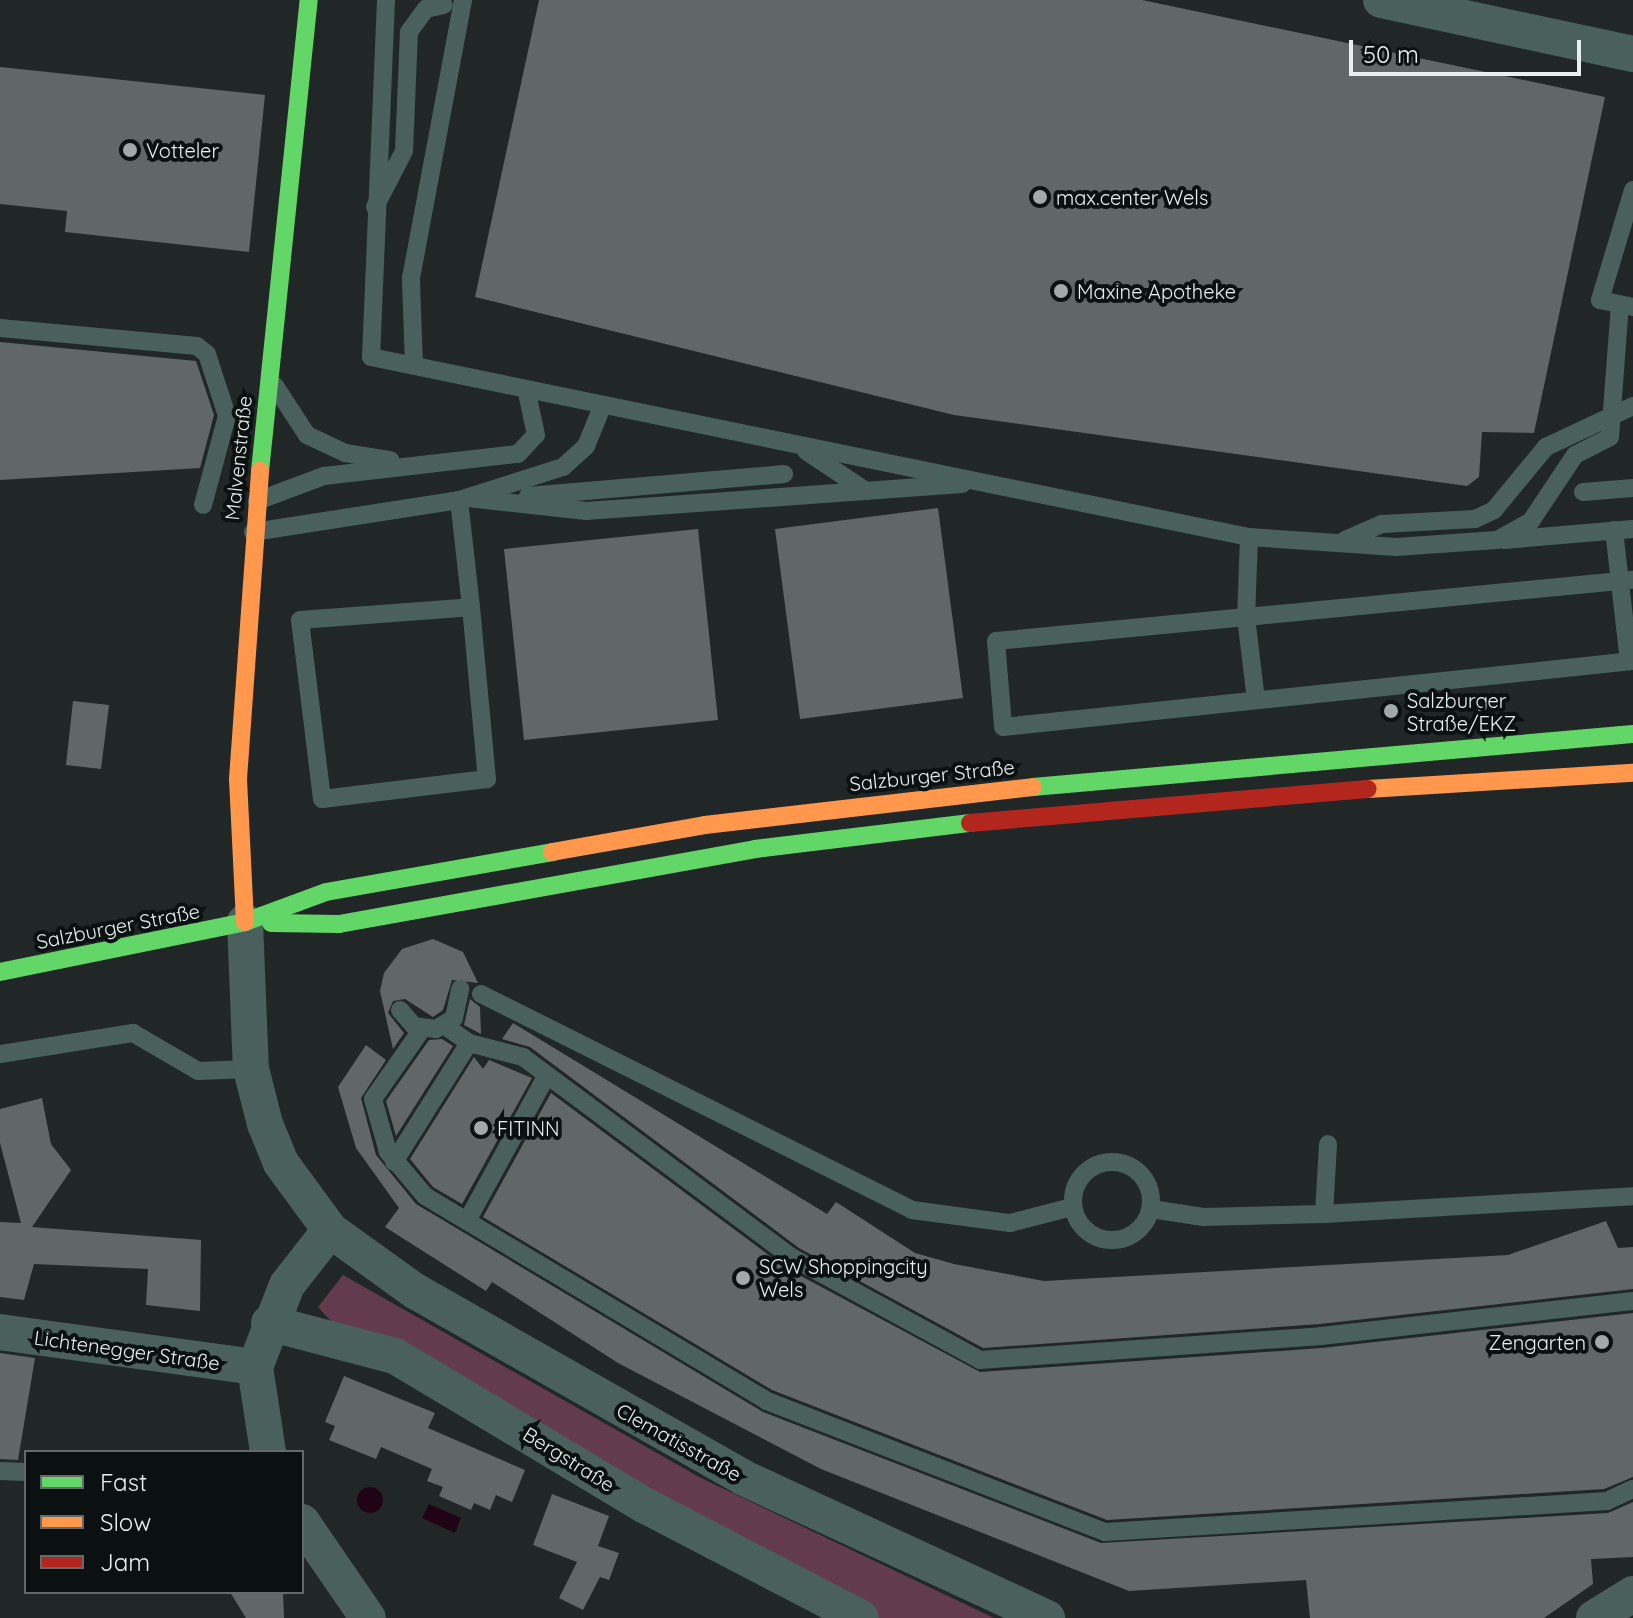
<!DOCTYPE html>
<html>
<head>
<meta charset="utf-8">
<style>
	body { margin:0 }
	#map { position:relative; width:1633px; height:1618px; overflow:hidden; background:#202726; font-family:Quicksand,sans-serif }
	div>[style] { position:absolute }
	.green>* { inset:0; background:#623b4f }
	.water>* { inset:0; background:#200415 }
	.round { border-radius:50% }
	.building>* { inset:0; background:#616766 }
	.lane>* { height:18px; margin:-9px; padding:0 9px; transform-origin:9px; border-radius:9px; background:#49605d }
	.lane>.ring { margin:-9px; padding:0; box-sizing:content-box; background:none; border:18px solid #49605d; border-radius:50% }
	.street>* { height:36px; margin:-18px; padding:0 18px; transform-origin:18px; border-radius:18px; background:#49605d }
	.fast>* { height:18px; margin:-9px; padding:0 9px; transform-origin:9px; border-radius:9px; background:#63d668 }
	.slow>* { height:18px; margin:-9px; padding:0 9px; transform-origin:9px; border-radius:9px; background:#ff974d }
	.jam>* { height:18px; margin:-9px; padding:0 9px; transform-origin:9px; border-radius:9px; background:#b3261e }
	.dots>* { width:22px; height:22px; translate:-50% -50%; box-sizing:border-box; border:4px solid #0b1110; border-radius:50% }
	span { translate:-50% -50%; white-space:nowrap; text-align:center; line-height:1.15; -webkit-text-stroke:8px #0b1110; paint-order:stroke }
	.poi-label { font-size:20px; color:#e7f0ee }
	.left { translate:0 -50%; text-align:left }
	.right { translate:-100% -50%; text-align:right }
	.street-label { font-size:20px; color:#e7f0ee }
	.legend { position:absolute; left:24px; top:1450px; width:280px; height:144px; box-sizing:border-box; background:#0b1110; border:2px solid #636a69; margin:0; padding:10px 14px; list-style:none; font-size:24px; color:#e7f0ee }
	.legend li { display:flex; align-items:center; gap:16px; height:40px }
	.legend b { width:40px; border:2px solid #636a69 }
	.scale { position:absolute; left:1349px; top:40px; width:232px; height:36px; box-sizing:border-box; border:4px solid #e7f0ee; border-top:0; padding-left:10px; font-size:24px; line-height:28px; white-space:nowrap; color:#e7f0ee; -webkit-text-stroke:6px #0b1110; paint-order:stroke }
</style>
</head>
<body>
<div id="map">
	<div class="green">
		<div style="clip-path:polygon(343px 1275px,701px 1478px,994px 1618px,878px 1618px,338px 1329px,318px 1307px)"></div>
	</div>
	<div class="water">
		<div class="round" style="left:357px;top:1487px;width:26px;height:26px"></div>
		<div style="clip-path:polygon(429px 1504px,461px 1518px,455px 1533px,422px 1518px)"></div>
	</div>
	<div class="building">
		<div style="clip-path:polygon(539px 0,1142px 0,1605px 97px,1534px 433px,1482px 432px,1479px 477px,1467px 486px,954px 415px,475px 297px)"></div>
		<div style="clip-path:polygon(0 67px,265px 95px,249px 252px,65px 232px,67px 211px,0 204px)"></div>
		<div style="clip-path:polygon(0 342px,196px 361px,214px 415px,200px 468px,0 480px)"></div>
		<div style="clip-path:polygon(938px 508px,963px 698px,800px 719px,775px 529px)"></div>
		<div style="clip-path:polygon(698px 529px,718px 720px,524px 740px,504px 549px)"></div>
		<div style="clip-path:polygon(73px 701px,109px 705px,101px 769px,66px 765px)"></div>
		<div style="clip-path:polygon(433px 939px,463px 952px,478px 983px,452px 980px,443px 1010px,433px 1017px,405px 999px,393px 1001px,388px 1013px,404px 1033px,393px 1049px,380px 991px,384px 973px,402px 949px)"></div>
		<div style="clip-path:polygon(470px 999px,480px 1007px,481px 1034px,464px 1025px)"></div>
		<div style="clip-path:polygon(513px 1023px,827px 1214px,836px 1202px,915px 1253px,954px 1264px,1044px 1281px,1508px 1255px,1606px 1221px,1618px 1248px,1633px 1247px,1633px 1289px,1320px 1324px,983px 1348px,799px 1248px,530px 1047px,502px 1039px)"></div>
		<div style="clip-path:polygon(442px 1039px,453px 1046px,396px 1136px,386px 1101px,429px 1040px)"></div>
		<div style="clip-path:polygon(366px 1045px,386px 1060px,361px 1098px,376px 1155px,416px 1204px,763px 1412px,1101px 1543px,1608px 1513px,1633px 1502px,1633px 1557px,1591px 1559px,1593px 1584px,1544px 1618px,1310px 1618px,1306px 1580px,1129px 1591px,821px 1469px,618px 1363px,492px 1282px,486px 1291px,385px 1227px,399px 1208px,356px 1148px,338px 1087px)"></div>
		<div style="clip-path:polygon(474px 1057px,483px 1069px,489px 1060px,532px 1078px,462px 1204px,433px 1187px,410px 1159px)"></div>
		<div style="clip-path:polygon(551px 1093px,786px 1268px,980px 1372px,1322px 1348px,1633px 1313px,1633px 1477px,1604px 1489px,1107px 1520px,772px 1390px,483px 1217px)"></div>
		<div style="clip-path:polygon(42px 1098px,51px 1144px,71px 1170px,32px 1227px,201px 1240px,200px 1311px,146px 1305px,148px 1269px,34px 1264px,24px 1300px,0 1297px,0 1222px,21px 1223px,0 1143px,0 1109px)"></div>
		<div style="clip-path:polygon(0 1353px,35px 1358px,18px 1460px,0 1459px)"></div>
		<div style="clip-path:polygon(344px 1376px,435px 1413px,428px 1428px,525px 1470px,512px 1502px,496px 1495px,490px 1510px,474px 1503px,471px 1510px,439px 1496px,443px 1487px,427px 1481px,432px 1469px,381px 1447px,376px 1459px,329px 1440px,335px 1426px,325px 1422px)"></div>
		<div style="clip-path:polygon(552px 1494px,609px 1516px,598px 1546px,619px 1553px,609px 1580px,600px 1577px,583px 1610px,559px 1598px,577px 1562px,533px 1545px)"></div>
		<div style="clip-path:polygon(230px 1592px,283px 1592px,284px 1618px,246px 1618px)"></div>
	</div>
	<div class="lane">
		<div style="left:386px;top:0;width:357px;rotate:92.4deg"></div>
		<div style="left:371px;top:357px;width:896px;rotate:11.59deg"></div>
		<div style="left:1249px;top:537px;width:147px;rotate:3.9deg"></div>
		<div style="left:1396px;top:547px;width:101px;rotate:-4deg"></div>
		<div style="left:1497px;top:540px;width:39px;rotate:-29deg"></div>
		<div style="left:1531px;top:521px;width:79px;rotate:-56.3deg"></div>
		<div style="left:1575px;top:455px;width:39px;rotate:-27deg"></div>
		<div style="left:1610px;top:437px;width:133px;rotate:-85.7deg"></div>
		<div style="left:1633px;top:190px;width:115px;rotate:106.7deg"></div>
		<div style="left:1600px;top:300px;width:34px;rotate:12deg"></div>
		<div style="left:375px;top:207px;width:63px;rotate:-62.6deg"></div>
		<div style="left:404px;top:151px;width:119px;rotate:-87.6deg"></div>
		<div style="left:409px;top:32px;width:29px;rotate:-54deg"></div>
		<div style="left:426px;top:9px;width:18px;rotate:-13deg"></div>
		<div style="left:0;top:328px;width:198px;rotate:5.2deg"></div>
		<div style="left:197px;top:346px;width:13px;rotate:39deg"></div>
		<div style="left:207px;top:354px;width:65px;rotate:72.1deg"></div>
		<div style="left:227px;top:416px;width:92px;rotate:105.1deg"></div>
		<div style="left:414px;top:366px;width:88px;rotate:-92deg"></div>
		<div style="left:411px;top:278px;width:283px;rotate:-79.4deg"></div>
		<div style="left:275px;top:386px;width:59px;rotate:56.9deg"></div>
		<div style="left:307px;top:435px;width:42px;rotate:25.3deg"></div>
		<div style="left:345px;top:453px;width:46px;rotate:8.8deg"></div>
		<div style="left:806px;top:451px;width:72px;rotate:33.7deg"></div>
		<div style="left:1583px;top:492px;width:50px;rotate:-4.6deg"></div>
		<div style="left:528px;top:496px;width:257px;rotate:-4.9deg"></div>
		<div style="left:467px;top:498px;width:120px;rotate:6.2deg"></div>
		<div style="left:586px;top:511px;width:377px;rotate:-4.1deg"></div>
		<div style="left:459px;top:500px;width:108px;rotate:83.6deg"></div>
		<div style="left:471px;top:607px;width:173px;rotate:84.7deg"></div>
		<div style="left:487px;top:779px;width:166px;rotate:173.1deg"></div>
		<div style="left:322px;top:799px;width:180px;rotate:-97deg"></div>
		<div style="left:300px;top:620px;width:171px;rotate:-4.3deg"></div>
		<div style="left:257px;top:501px;width:72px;rotate:-20.5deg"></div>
		<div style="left:324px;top:476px;width:195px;rotate:-6.5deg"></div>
		<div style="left:518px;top:454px;width:26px;rotate:-47deg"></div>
		<div style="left:536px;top:435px;width:43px;rotate:-102.1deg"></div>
		<div style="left:1614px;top:530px;width:132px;rotate:83.5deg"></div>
		<div style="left:253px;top:532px;width:208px;rotate:-8.8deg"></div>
		<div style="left:459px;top:500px;width:109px;rotate:-17.6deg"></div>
		<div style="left:563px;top:467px;width:31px;rotate:-42deg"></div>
		<div style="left:586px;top:446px;width:42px;rotate:-67.7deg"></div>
		<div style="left:1249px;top:537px;width:80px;rotate:92.1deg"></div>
		<div style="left:1246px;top:617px;width:389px;rotate:-5.5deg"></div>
		<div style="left:1345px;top:540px;width:40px;rotate:-23.4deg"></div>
		<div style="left:1382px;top:524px;width:93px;rotate:-3.1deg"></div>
		<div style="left:1475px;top:519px;width:21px;rotate:-25deg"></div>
		<div style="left:1494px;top:510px;width:82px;rotate:-50.5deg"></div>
		<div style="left:1546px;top:447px;width:96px;rotate:-25.2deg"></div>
		<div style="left:1504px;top:540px;width:129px;rotate:-4.9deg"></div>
		<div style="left:1256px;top:700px;width:84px;rotate:-96.9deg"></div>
		<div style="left:1246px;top:617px;width:251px;rotate:174.5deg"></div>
		<div style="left:996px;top:641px;width:86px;rotate:85.3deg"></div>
		<div style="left:1003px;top:727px;width:633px;rotate:-5.98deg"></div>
		<div style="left:481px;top:994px;width:482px;rotate:26.6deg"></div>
		<div style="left:912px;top:1210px;width:99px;rotate:7.6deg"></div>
		<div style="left:1010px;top:1223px;width:64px;rotate:-14.5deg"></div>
		<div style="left:400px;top:1010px;width:21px;rotate:49deg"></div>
		<div style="left:414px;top:1026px;width:22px;rotate:8deg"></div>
		<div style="left:436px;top:1029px;width:21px;rotate:-31deg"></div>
		<div style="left:454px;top:1018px;width:30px;rotate:-78deg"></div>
		<div style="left:445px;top:1026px;width:29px;rotate:35deg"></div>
		<div style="left:469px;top:1043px;width:56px;rotate:14.5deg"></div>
		<div style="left:523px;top:1057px;width:337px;rotate:36.7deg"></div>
		<div style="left:793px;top:1258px;width:213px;rotate:28.6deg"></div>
		<div style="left:980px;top:1360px;width:342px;rotate:-4deg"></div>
		<div style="left:1321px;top:1336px;width:314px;rotate:-6.4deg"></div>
		<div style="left:422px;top:1029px;width:85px;rotate:125deg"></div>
		<div style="left:373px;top:1099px;width:55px;rotate:74.2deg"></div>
		<div style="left:388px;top:1152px;width:57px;rotate:49.9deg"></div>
		<div style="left:425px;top:1196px;width:399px;rotate:30.9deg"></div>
		<div style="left:767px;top:1401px;width:362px;rotate:21.2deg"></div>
		<div style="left:1105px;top:1532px;width:503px;rotate:-3.53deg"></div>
		<div style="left:1607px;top:1501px;width:29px;rotate:-25deg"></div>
		<div style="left:0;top:1054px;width:135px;rotate:-9deg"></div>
		<div style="left:133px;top:1033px;width:75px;rotate:30.3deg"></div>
		<div style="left:198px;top:1071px;width:53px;rotate:-2.2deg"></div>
		<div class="ring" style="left:1073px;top:1162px;width:60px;height:60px"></div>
		<div style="left:394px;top:1162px;width:141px;rotate:-57.8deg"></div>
		<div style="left:1151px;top:1209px;width:53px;rotate:8.7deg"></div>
		<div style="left:1203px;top:1217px;width:121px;rotate:-1.4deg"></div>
		<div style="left:1324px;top:1214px;width:310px;rotate:-3.3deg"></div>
		<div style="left:1324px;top:1214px;width:70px;rotate:-86.7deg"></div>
		<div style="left:467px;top:1221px;width:166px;rotate:-61.3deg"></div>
		<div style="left:0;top:1471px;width:26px;rotate:2deg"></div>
	</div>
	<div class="street">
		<div style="left:1381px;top:0;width:258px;rotate:12.1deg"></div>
		<div style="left:245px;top:922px;width:147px;rotate:87.7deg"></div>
		<div style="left:251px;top:1069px;width:57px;rotate:75.7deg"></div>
		<div style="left:265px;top:1124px;width:42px;rotate:67.7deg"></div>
		<div style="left:281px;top:1163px;width:83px;rotate:53.8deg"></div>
		<div style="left:330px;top:1230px;width:105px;rotate:35.7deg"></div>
		<div style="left:415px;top:1291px;width:378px;rotate:29.6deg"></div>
		<div style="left:744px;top:1478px;width:334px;rotate:24.8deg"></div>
		<div style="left:269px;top:1323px;width:130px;rotate:14.7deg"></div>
		<div style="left:395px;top:1356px;width:292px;rotate:30.9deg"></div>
		<div style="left:646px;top:1506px;width:242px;rotate:27.5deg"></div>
		<div style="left:0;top:1332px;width:257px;rotate:7.8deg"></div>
		<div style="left:268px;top:1452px;width:86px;rotate:-98.7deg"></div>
		<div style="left:255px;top:1367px;width:88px;rotate:-68.7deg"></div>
		<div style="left:287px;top:1285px;width:70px;rotate:-52deg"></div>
		<div style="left:302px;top:1522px;width:116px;rotate:55.5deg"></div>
		<div style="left:1594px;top:1618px;width:46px;rotate:-31.6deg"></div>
	</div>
	<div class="fast">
		<div style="left:260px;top:471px;width:474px;rotate:-84.1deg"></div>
		<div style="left:1033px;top:787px;width:602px;rotate:-5.05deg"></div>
		<div style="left:271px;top:923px;width:68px;rotate:0.8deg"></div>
		<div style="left:339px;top:924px;width:423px;rotate:-10.2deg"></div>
		<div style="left:755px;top:849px;width:217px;rotate:-6.9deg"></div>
		<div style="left:0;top:972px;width:250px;rotate:-11.5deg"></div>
		<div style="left:245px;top:922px;width:86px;rotate:-20.3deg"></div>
		<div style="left:326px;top:892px;width:230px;rotate:-10deg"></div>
	</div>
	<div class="slow">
		<div style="left:1368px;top:789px;width:265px;rotate:-3.5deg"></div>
		<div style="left:552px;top:852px;width:155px;rotate:-10deg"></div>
		<div style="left:705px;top:825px;width:330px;rotate:-6.6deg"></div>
		<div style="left:245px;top:922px;width:143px;rotate:-92.8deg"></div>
		<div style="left:238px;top:779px;width:309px;rotate:-85.9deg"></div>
	</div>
	<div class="jam">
		<div style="left:970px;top:823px;width:399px;rotate:-4.9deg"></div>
	</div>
	<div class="dots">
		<div style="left:130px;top:150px;background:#a1aaa8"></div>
		<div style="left:1040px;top:197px;background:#a1aaa8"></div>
		<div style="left:1061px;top:291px;background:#a1aaa8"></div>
		<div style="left:1391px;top:711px;background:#a1aaa8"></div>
		<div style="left:481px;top:1128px;background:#a1aaa8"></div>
		<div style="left:743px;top:1278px;background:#a1aaa8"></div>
		<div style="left:1602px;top:1342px;background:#a1aaa8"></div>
	</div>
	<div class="poi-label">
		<span class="left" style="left:146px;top:150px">Votteler</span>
		<span class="left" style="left:1056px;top:197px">max.center Wels</span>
		<span class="left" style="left:1077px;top:291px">Maxine Apotheke</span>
		<span class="left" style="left:1407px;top:712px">Salzburger<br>Straße/EKZ</span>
		<span class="left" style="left:497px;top:1128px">FITINN</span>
		<span class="left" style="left:759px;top:1278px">SCW Shoppingcity<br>Wels</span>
		<span class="right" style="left:1586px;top:1342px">Zengarten</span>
	</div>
	<div class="street-label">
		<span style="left:238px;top:458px;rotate:-84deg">Malvenstraße</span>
		<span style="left:932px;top:775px;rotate:-6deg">Salzburger Straße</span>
		<span style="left:118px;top:926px;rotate:-11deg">Salzburger Straße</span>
		<span style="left:127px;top:1350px;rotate:8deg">Lichtenegger Straße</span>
		<span style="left:679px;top:1442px;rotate:29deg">Clematisstraße</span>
		<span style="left:569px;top:1459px;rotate:32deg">Bergstraße</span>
	</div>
	<ul class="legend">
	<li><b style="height:10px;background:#63d668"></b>Fast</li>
	<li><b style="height:10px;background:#ff974d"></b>Slow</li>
	<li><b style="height:10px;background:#b3261e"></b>Jam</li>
	</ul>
	<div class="scale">50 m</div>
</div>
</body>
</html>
